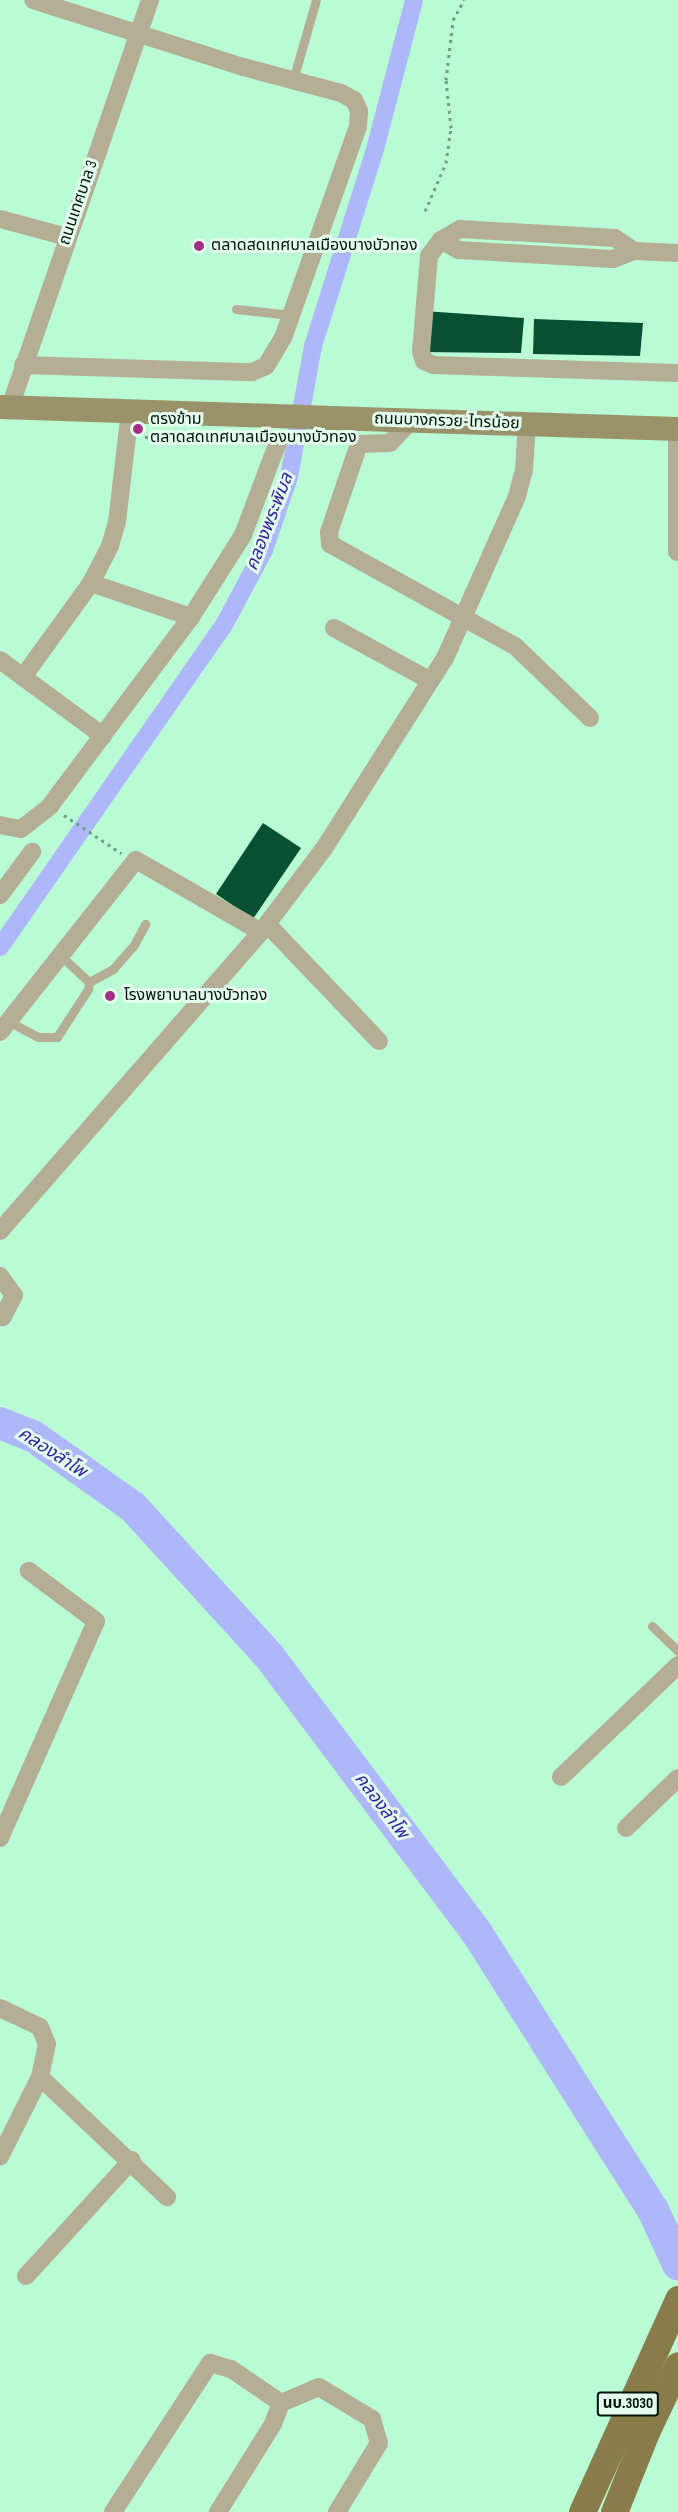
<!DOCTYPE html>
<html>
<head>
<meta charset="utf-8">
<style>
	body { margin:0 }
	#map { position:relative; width:678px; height:2512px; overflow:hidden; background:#b9fbd4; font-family:"Sofia Sans Condensed","Noto Sans Thai",sans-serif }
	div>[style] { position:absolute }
	.canal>* { height:18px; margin:-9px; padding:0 9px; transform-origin:9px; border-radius:9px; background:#afb7fb }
	.river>* { height:32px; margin:-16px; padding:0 16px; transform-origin:16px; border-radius:16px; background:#afb7fb }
	.building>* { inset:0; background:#085032 }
	.path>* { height:3px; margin-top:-1.5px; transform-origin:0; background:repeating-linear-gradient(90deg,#709f83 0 3px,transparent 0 7.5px) }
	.service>* { height:9px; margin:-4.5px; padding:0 4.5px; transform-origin:4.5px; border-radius:4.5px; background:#b4af94 }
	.minor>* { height:18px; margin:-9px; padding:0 9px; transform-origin:9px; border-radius:9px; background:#b4af94 }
	.secondary>* { height:24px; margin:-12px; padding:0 12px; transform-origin:12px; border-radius:12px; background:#9a9269 }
	.primary>* { height:27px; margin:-13.5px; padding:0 13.5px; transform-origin:13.5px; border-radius:13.5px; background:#887d4a }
	.secondary-bridge>* { height:24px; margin:-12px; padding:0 12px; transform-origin:12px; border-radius:12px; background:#9a9269 }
	.dots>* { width:16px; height:16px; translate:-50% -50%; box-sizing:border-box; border:3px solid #e4feee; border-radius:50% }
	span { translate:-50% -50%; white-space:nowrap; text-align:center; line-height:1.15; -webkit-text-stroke:6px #e4feee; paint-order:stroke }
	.shield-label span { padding:2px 4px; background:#e4feee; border:2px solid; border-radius:4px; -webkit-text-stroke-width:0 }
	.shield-label { font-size:15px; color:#001206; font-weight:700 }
	.street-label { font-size:16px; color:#001206 }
	.poi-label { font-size:16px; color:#001206 }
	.left { translate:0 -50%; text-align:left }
	.water-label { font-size:18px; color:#321e9e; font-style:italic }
</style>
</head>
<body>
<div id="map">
	<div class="canal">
		<div style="left:0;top:947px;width:392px;rotate:-55.2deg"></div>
		<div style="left:224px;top:625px;width:85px;rotate:-61.9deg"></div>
		<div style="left:264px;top:550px;width:77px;rotate:-71.1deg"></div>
		<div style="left:289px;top:477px;width:133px;rotate:-79.6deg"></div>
		<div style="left:313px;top:346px;width:202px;rotate:-72.5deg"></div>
		<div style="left:374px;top:153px;width:158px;rotate:-75.3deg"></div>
	</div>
	<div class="river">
		<div style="left:0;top:1423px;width:35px;rotate:22deg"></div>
		<div style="left:33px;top:1436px;width:123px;rotate:35.4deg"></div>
		<div style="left:133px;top:1507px;width:202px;rotate:47.6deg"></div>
		<div style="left:269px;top:1656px;width:346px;rotate:53.1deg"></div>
		<div style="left:477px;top:1933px;width:328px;rotate:57.6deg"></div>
		<div style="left:653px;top:2210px;width:60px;rotate:65.2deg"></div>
	</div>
	<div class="building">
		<div style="clip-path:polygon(424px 311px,524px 318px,521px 353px,421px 352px)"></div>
		<div style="clip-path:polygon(534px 319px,643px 323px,640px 356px,533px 354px)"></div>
		<div style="clip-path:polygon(263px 823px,301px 848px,253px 919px,216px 894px)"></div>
	</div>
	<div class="path">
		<div style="left:425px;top:211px;width:52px;rotate:-66.4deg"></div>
		<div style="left:446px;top:163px;width:35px;rotate:-82deg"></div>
		<div style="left:451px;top:128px;width:48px;rotate:-95.9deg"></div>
		<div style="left:446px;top:80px;width:60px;rotate:-83.3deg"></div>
		<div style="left:453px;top:20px;width:23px;rotate:-61deg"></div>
		<div style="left:145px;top:437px;width:110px;rotate:2.6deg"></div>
		<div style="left:255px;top:442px;width:6px;rotate:-81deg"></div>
		<div style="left:64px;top:815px;width:69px;rotate:33.7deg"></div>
	</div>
	<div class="service">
		<div style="left:293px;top:80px;width:83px;rotate:-74deg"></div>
		<div style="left:236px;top:309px;width:55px;rotate:6.2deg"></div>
		<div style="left:89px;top:982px;width:27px;rotate:-28deg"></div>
		<div style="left:113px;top:969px;width:32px;rotate:-49deg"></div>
		<div style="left:134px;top:945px;width:24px;rotate:-62deg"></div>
		<div style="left:8px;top:1021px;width:34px;rotate:28deg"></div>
		<div style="left:38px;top:1037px;width:19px"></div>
		<div style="left:57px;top:1037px;width:57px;rotate:-57.1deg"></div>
		<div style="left:88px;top:989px;width:7px;rotate:-82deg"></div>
		<div style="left:89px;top:982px;width:40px;rotate:-137deg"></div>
		<div style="left:652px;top:1626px;width:36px;rotate:44deg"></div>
	</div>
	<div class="minor">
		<div style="left:0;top:219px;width:69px;rotate:15deg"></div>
		<div style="left:441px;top:240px;width:20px;rotate:30deg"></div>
		<div style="left:458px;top:250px;width:155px;rotate:3.3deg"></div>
		<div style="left:613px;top:259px;width:22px;rotate:-21deg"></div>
		<div style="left:634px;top:251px;width:44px;rotate:2.6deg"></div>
		<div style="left:634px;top:251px;width:23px;rotate:-146deg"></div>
		<div style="left:615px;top:238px;width:155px;rotate:-176.7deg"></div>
		<div style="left:460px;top:229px;width:22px;rotate:150deg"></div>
		<div style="left:441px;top:240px;width:20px;rotate:127deg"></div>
		<div style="left:429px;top:256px;width:96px;rotate:94.8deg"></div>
		<div style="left:421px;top:352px;width:9px;rotate:72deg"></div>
		<div style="left:424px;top:361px;width:10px;rotate:24deg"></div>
		<div style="left:433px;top:365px;width:245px;rotate:1.9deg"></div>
		<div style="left:23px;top:365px;width:229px;rotate:1.8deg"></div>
		<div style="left:252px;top:372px;width:15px;rotate:-23deg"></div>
		<div style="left:266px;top:366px;width:33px;rotate:-59deg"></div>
		<div style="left:283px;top:338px;width:225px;rotate:-70.5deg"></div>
		<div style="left:358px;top:126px;width:15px;rotate:-86deg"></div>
		<div style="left:359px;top:111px;width:12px;rotate:-114deg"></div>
		<div style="left:354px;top:100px;width:15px;rotate:-152deg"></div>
		<div style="left:341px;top:93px;width:101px;rotate:-165.1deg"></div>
		<div style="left:243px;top:67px;width:220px;rotate:-162.3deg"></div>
		<div style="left:10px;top:407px;width:430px;rotate:-71deg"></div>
		<div style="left:411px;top:421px;width:30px;rotate:134deg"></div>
		<div style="left:390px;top:443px;width:31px;rotate:178deg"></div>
		<div style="left:359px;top:444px;width:93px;rotate:108.8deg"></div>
		<div style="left:329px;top:532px;width:12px;rotate:85deg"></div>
		<div style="left:330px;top:544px;width:211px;rotate:28.9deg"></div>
		<div style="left:515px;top:646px;width:104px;rotate:43.8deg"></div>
		<div style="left:677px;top:429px;width:123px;rotate:90deg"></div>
		<div style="left:91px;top:583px;width:106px;rotate:18.8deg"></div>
		<div style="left:334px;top:628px;width:108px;rotate:28.7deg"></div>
		<div style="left:0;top:660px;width:128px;rotate:36.4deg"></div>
		<div style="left:23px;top:677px;width:116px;rotate:-54.1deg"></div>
		<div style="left:91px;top:583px;width:42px;rotate:-62.8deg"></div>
		<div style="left:110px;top:546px;width:25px;rotate:-74deg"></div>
		<div style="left:117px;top:522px;width:112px;rotate:-83.3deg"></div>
		<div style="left:0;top:825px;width:21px;rotate:11deg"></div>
		<div style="left:21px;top:829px;width:37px;rotate:-38deg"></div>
		<div style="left:50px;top:806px;width:236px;rotate:-53.3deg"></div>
		<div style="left:191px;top:617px;width:97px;rotate:-57.6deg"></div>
		<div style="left:243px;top:535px;width:99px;rotate:-69.4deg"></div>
		<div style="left:0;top:895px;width:54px;rotate:-53.3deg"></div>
		<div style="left:267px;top:924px;width:162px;rotate:46.3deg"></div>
		<div style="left:0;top:1032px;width:219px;rotate:-51.7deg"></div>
		<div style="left:136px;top:860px;width:144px;rotate:29.9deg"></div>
		<div style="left:0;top:1231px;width:397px;rotate:-48.9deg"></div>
		<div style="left:261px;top:932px;width:106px;rotate:-53deg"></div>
		<div style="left:325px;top:847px;width:224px;rotate:-57.6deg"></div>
		<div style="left:445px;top:658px;width:177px;rotate:-66deg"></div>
		<div style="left:517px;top:496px;width:27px;rotate:-75deg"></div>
		<div style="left:524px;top:470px;width:46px;rotate:-86.3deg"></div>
		<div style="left:0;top:1276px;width:24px;rotate:54deg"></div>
		<div style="left:14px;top:1295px;width:25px;rotate:117deg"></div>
		<div style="left:561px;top:1777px;width:162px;rotate:-43.7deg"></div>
		<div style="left:626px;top:1828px;width:72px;rotate:-43.9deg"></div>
		<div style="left:0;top:1838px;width:237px;rotate:-66.1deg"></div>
		<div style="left:96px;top:1621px;width:84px;rotate:-143.3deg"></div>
		<div style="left:0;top:2008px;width:44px;rotate:25.4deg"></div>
		<div style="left:40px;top:2027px;width:18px;rotate:68deg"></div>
		<div style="left:47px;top:2044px;width:34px;rotate:102deg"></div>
		<div style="left:40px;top:2077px;width:89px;rotate:116.6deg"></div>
		<div style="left:40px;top:2077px;width:175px;rotate:43.4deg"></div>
		<div style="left:26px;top:2276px;width:157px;rotate:-47.6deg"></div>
		<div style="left:281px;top:2403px;width:41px;rotate:-22.8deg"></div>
		<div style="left:319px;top:2387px;width:62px;rotate:31.1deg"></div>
		<div style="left:372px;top:2419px;width:25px;rotate:74deg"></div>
		<div style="left:379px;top:2443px;width:81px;rotate:121.3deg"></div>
		<div style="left:113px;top:2512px;width:178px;rotate:-56.9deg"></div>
		<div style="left:210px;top:2363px;width:22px;rotate:16deg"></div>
		<div style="left:231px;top:2369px;width:60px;rotate:34.2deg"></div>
		<div style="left:281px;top:2403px;width:22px;rotate:111deg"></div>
		<div style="left:273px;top:2424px;width:104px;rotate:122deg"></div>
	</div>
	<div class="secondary">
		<div style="left:0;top:407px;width:243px;rotate:1.9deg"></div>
		<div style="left:362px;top:419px;width:316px;rotate:1.8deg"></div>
	</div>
	<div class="primary">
		<div style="left:582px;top:2512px;width:234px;rotate:-65.7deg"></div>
		<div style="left:614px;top:2512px;width:86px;rotate:-68.2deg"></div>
		<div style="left:646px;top:2432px;width:74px;rotate:-64.5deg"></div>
	</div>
	<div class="secondary-bridge">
		<div style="left:243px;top:415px;width:119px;rotate:1.9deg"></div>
	</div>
	<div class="dots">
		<div style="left:199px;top:246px;background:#a22e88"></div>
		<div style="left:138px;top:429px;background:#a22e88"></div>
		<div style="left:110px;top:996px;background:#a22e88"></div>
	</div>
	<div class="shield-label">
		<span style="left:628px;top:2404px">นบ.3030</span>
	</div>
	<div class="street-label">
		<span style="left:79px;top:203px;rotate:-71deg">ถนนเทศบาล 3</span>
		<span style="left:447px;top:422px;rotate:2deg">ถนนบางกรวย-ไทรน้อย</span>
	</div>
	<div class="poi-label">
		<span class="left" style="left:211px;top:246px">ตลาดสดเทศบาลเมืองบางบัวทอง</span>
		<span class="left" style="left:150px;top:429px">ตรงข้าม<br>ตลาดสดเทศบาลเมืองบางบัวทอง</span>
		<span class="left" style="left:124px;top:996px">โรงพยาบาลบางบัวทอง</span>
	</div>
	<div class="water-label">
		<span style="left:270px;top:522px;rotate:-69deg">คลองพระพิมล</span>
		<span style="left:52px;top:1453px;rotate:33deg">คลองลำโพ</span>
		<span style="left:381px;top:1806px;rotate:53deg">คลองลำโพ</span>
	</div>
</div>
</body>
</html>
